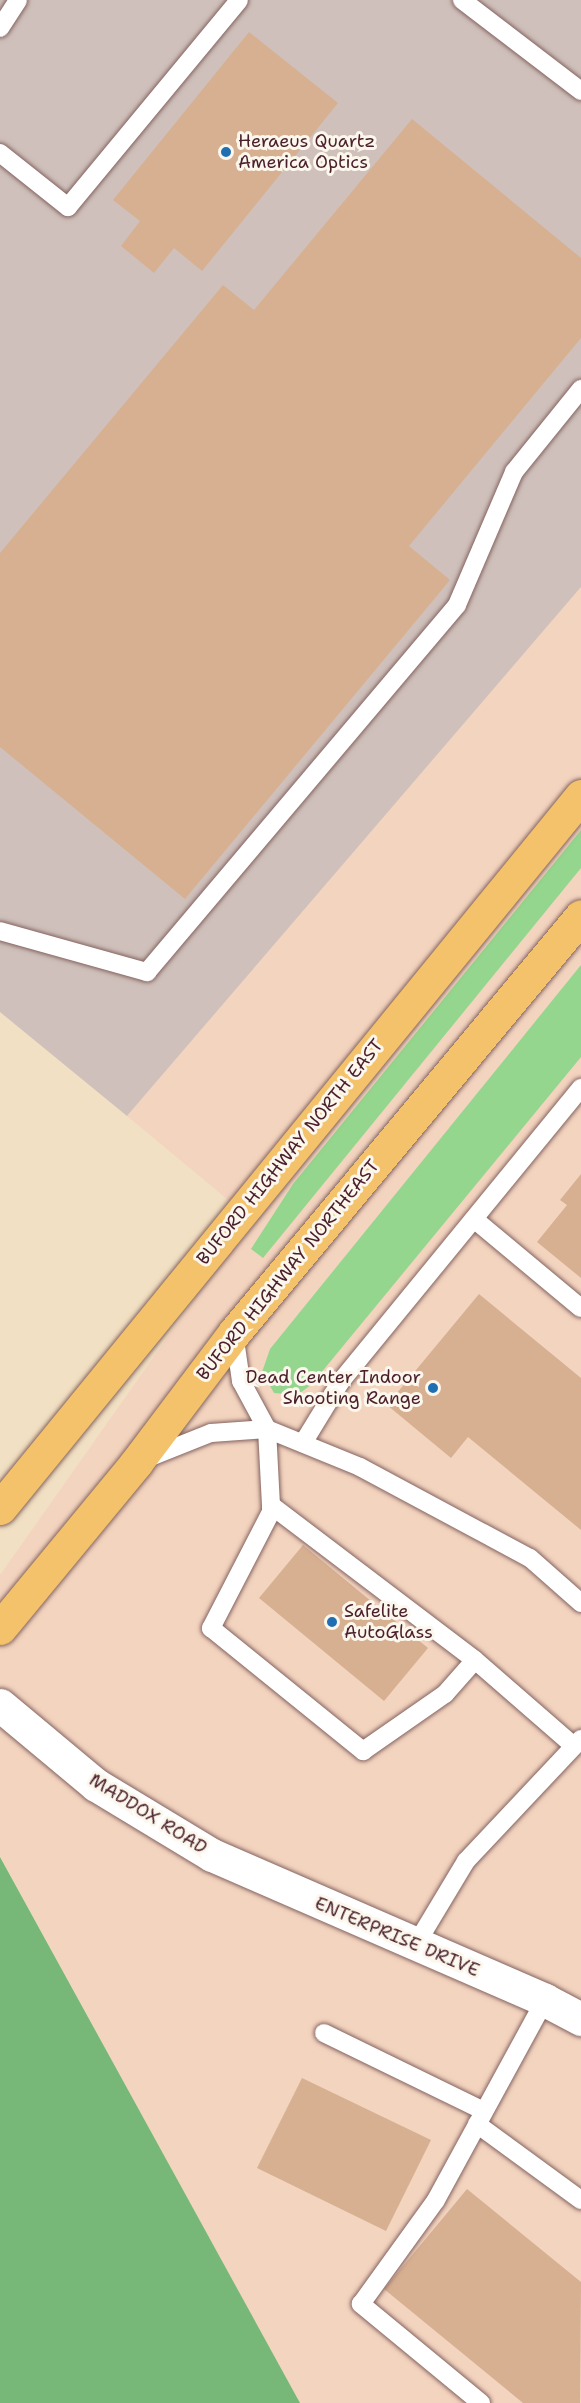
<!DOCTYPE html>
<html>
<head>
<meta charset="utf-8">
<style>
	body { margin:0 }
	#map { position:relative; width:581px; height:2403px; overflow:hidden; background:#f1e0c3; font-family:"Shantell Sans",sans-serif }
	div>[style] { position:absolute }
	.built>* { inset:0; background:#f3d4bf }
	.industrial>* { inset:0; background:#cfc0bb }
	.green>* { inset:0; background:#94d68d }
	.forest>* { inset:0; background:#77b778 }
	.building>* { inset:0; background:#d7b091 }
	.roads { filter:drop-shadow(0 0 2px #846360) drop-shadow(0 0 2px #846360) }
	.lane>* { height:18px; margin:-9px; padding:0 9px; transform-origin:9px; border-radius:9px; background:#fff }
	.street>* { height:33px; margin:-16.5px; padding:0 16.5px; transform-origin:16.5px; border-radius:16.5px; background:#fff }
	.primary>* { height:33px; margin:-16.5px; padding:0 16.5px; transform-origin:16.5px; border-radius:16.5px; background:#f4c26a }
	.dots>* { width:16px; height:16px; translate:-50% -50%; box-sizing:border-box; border:3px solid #fbf7ec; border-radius:50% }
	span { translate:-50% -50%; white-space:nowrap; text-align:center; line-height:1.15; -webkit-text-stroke:6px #fbf7ec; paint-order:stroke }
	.poi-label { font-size:18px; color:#4a1f2b }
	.left { translate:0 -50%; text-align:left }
	.right { translate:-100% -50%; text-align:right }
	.street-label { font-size:18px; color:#4a1f2b }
</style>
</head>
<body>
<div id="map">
	<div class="built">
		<div style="clip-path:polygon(581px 587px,581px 2403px,300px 2403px,0 1856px,0 1575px,251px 1219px,127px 1116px)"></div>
	</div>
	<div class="industrial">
		<div style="clip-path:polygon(0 0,581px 0,581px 587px,127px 1116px,0 1012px)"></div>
	</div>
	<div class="green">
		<div style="clip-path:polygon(581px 830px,581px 868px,263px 1258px,251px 1249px,293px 1184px)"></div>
		<div style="clip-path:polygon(581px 965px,581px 1057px,311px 1385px,297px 1395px,274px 1393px,262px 1372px,270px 1349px)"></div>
	</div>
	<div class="forest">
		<div style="clip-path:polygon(0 1857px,188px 2199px,300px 2403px,0 2403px)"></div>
	</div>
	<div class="building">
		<div style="clip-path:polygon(249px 32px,338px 103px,202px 271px,174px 248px,154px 273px,121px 246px,140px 221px,113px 200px)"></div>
		<div style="clip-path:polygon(412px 119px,581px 258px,581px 338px,409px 546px,450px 580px,185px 899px,0 747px,0 553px,223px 285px,254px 310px)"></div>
		<div style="clip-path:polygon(581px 1174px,581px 1278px,537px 1242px,567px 1205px,560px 1200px)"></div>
		<div style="clip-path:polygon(479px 1294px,581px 1378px,581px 1530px,468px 1437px,451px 1458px,387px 1405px)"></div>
		<div style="clip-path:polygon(303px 1545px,428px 1648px,384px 1701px,259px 1598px)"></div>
		<div style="clip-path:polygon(302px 2078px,431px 2140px,386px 2231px,257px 2168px)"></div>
		<div style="clip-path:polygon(467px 2189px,581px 2282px,580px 2403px,523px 2403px,384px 2289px)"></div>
	</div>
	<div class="roads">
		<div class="lane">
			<div style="left:462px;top:0;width:150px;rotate:37.4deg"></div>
			<div style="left:0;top:28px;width:33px;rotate:-57deg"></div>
			<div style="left:0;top:153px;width:87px;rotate:38.5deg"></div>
			<div style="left:68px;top:207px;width:268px;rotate:-50.4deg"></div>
			<div style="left:0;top:931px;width:153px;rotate:15.6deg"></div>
			<div style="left:147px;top:972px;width:480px;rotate:-49.8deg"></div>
			<div style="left:457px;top:605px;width:145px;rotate:-66.8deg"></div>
			<div style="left:514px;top:472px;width:107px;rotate:-51.1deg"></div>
			<div style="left:474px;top:1219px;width:139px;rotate:39.8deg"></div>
			<div style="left:234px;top:1333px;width:49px;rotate:81.7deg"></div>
			<div style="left:241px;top:1381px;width:55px;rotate:61.6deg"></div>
			<div style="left:267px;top:1429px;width:76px;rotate:87deg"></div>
			<div style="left:271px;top:1505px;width:7px;rotate:90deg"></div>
			<div style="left:271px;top:1512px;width:131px;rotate:117.3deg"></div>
			<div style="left:211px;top:1628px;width:196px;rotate:39deg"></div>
			<div style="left:363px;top:1751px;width:100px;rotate:-34.8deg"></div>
			<div style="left:445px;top:1694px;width:45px;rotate:-48.6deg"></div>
			<div style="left:475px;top:1660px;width:256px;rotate:-142.8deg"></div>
			<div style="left:303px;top:1443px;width:73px;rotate:-58.5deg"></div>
			<div style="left:341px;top:1381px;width:379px;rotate:-50.7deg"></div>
			<div style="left:143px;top:1460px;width:73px;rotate:-21.7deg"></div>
			<div style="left:211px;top:1433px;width:56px;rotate:-4.1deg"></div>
			<div style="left:267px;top:1429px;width:100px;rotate:22.2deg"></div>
			<div style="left:360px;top:1467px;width:193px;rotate:28.2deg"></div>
			<div style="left:530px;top:1558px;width:68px;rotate:41.4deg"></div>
			<div style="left:475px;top:1660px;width:131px;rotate:41deg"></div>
			<div style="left:415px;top:1946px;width:99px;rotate:-59deg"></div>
			<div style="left:466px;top:1861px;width:168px;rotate:-46.7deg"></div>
			<div style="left:324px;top:2033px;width:178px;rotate:26deg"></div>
			<div style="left:477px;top:2124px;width:129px;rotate:36.2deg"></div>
			<div style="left:481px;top:2403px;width:156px;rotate:-140.5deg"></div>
			<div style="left:361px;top:2304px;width:128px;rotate:-54.2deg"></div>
			<div style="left:436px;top:2200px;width:228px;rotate:-61.4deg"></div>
		</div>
		<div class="street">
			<div style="left:0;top:1705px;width:125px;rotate:39.8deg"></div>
			<div style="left:96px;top:1785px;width:135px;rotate:31.1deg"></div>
			<div style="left:212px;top:1855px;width:363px;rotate:23.5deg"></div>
			<div style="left:545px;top:2000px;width:41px;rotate:27.8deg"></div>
		</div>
		<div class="primary">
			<div style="left:0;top:1508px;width:919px;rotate:-50.79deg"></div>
			<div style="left:0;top:1628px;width:214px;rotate:-50.5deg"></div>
			<div style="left:136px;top:1463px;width:163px;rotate:-53deg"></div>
			<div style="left:234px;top:1333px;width:542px;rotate:-50.23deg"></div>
		</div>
	</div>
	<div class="dots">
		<div style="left:226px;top:152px;background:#1f6fb2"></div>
		<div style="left:433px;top:1388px;background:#1f6fb2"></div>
		<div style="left:332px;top:1622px;background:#1f6fb2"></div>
	</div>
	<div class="poi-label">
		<span class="left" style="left:238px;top:152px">Heraeus Quartz<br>America Optics</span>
		<span class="right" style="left:421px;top:1388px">Dead Center Indoor<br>Shooting Range</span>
		<span class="left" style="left:344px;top:1622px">Safelite<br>AutoGlass</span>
	</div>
	<div class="street-label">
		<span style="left:290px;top:1152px;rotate:-51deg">BUFORD HIGHWAY NORTH EAST</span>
		<span style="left:288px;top:1270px;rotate:-51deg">BUFORD HIGHWAY NORTHEAST</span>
		<span style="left:148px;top:1814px;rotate:32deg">MADDOX ROAD</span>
		<span style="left:397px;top:1937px;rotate:23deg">ENTERPRISE DRIVE</span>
	</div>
</div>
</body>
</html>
